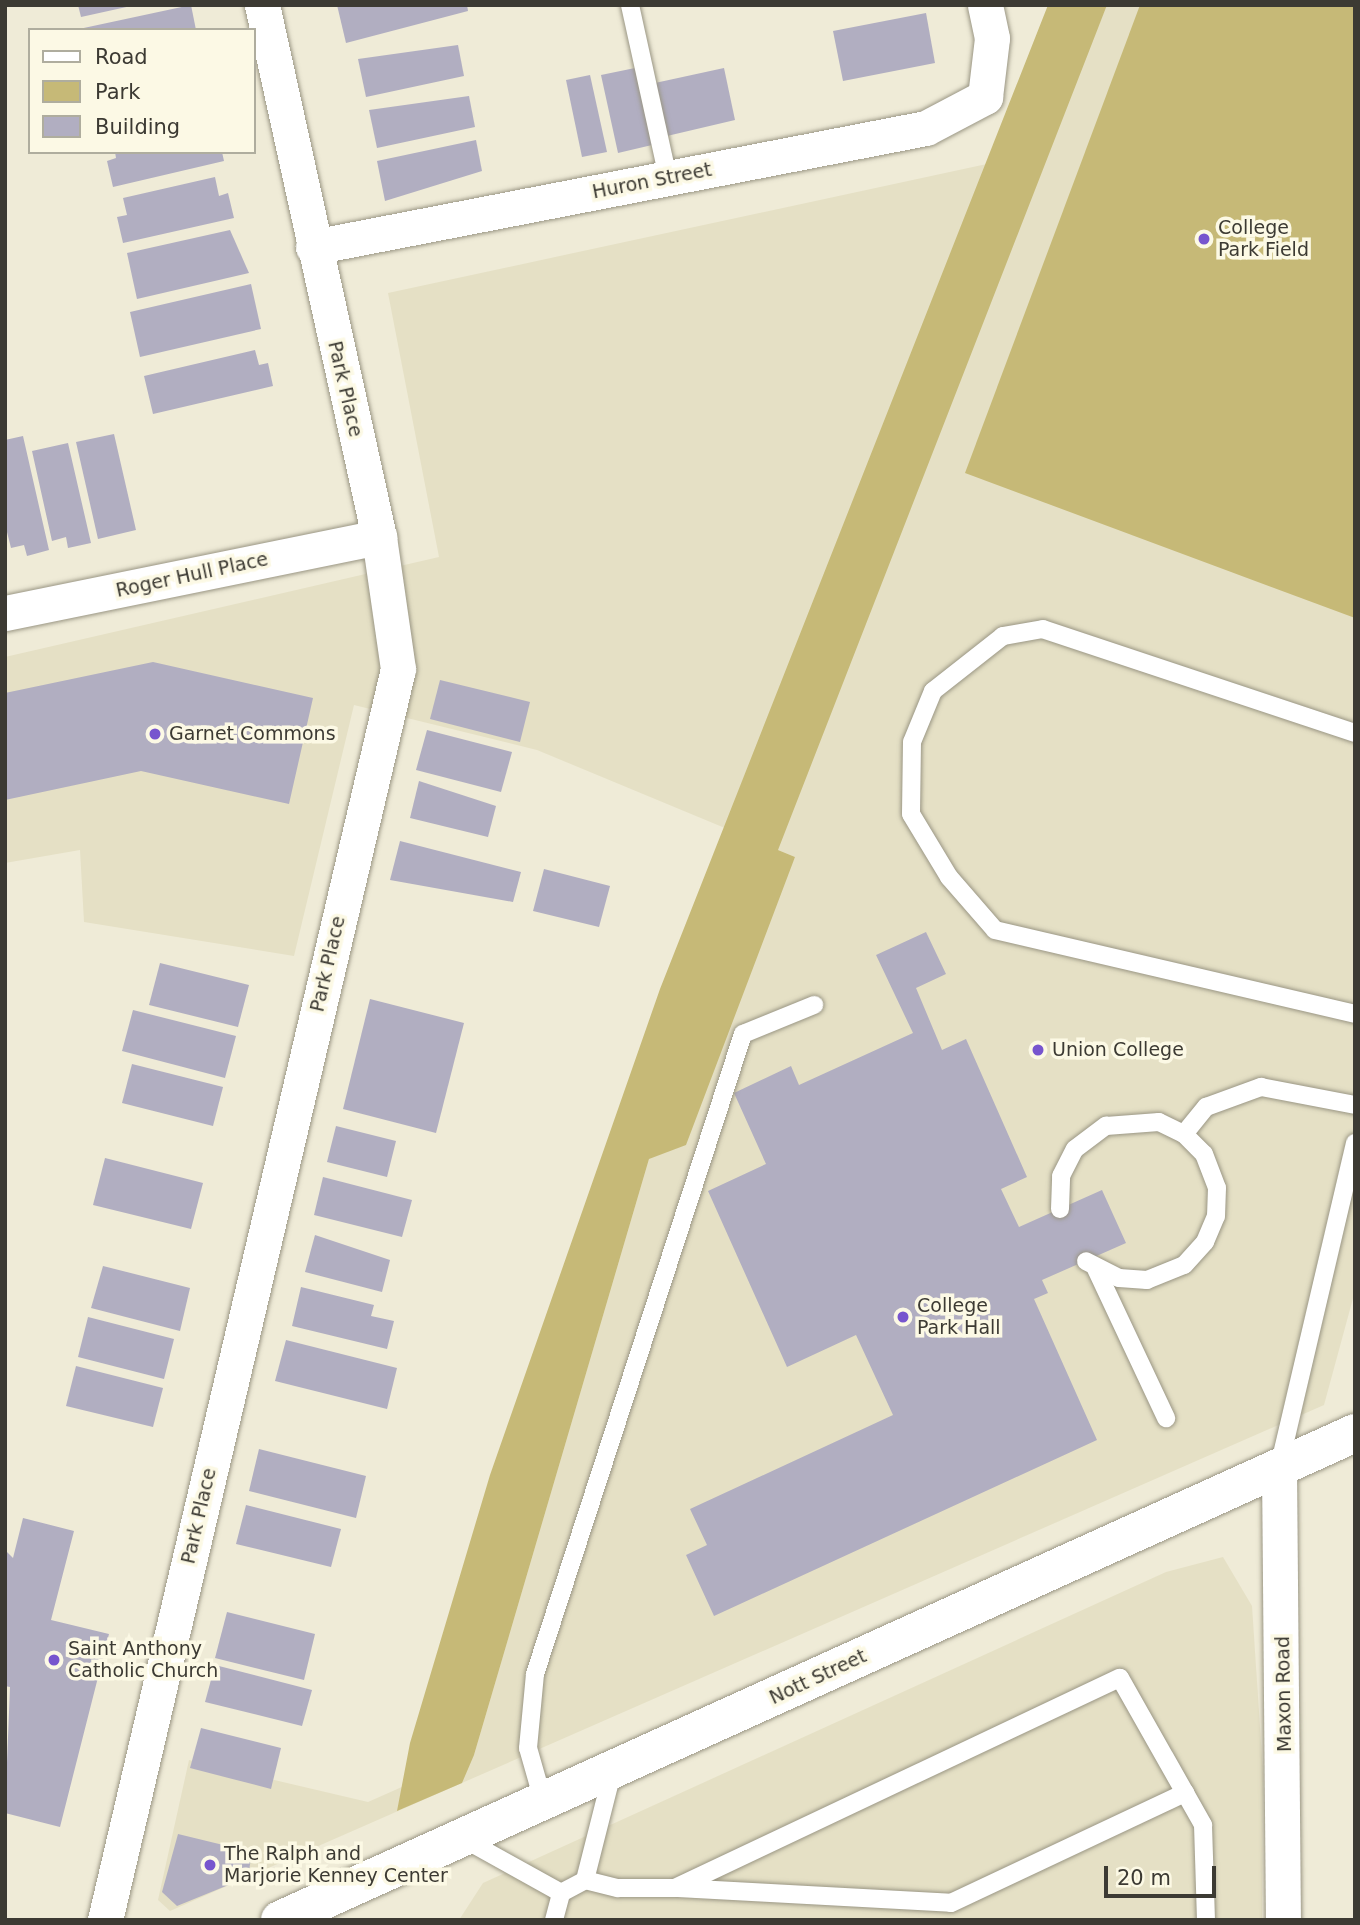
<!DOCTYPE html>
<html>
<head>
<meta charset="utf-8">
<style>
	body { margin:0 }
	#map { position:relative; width:1360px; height:1925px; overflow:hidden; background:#efebd7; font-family:"DejaVu Sans",sans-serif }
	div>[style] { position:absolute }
	.built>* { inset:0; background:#e5e0c5 }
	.green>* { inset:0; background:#c6b977 }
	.building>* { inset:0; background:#b1aec1 }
	.roads { filter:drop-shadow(0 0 2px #9a9684) drop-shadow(0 0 2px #9a9684) }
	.service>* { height:18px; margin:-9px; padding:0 9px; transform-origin:9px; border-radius:9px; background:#fff }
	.minor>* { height:35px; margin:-17.5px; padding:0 17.5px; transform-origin:17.5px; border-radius:17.5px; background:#fff }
	.secondary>* { height:38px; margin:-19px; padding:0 19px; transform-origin:19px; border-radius:19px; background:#fff }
	.dots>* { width:19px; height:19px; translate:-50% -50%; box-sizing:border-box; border:4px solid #fcf9e5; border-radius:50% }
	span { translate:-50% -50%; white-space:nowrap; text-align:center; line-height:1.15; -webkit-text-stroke:7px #fcf9e5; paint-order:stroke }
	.street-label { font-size:19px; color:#3c3a33 }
	.poi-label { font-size:19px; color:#3c3a33 }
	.left { translate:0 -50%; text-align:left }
	.frame { position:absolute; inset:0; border:7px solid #3c3a33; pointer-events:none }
	.legend { position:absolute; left:28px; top:28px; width:228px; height:126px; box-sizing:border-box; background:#fcf9e5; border:2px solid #afad9e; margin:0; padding:9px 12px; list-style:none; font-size:21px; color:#3c3a33 }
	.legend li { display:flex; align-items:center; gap:14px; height:35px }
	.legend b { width:35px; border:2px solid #afad9e }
	.scale { position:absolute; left:1104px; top:1866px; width:112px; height:32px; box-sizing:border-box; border:4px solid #3c3a33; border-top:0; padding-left:9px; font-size:21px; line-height:24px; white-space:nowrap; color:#3c3a33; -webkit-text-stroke:5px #fcf9e5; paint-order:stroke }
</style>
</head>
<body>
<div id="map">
	<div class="built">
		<div style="clip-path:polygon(1107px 5px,1355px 5px,1355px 1291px,1324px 1405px,170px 1911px,158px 1900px,189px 1760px,368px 1802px,474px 1755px,649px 1159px,795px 857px,537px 750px,354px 705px,294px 956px,84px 922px,80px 850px,5px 863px,5px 657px,439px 557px,388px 293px,1047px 151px)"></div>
		<div style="clip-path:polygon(1223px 1557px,1252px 1606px,1263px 1773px,1262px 1920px,459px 1920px,483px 1883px,1166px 1572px)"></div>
	</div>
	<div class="green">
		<div style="clip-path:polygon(1048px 5px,1107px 5px,778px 850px,795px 857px,686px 1145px,649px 1159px,474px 1755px,462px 1783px,397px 1811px,410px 1743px,490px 1475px,660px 989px)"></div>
		<div style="clip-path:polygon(1140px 5px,1355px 5px,1355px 618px,965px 473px)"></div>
	</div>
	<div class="building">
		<div style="clip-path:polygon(78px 5px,131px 5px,131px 6px,81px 17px)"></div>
		<div style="clip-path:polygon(191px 5px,196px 30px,79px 30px,79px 29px)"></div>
		<div style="clip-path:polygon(337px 5px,467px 5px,468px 11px,346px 43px)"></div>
		<div style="clip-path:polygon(926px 13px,935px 63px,843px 81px,833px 31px)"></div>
		<div style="clip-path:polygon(458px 45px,464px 76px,366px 97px,358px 59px)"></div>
		<div style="clip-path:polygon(635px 68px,652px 145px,618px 153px,601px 75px)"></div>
		<div style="clip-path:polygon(724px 68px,735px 120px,667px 136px,655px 83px)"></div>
		<div style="clip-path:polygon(590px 75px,607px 152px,582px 157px,566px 80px)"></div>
		<div style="clip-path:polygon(469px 96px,475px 127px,377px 148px,369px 110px)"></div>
		<div style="clip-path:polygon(476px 140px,482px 171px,385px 201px,377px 161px)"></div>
		<div style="clip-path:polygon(115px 152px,222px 152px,224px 161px,113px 187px,107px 161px,116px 158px)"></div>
		<div style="clip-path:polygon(215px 177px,219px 196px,228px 193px,234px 218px,123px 243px,117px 217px,127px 215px,123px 198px)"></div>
		<div style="clip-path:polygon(230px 230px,249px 273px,137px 299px,127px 253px)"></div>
		<div style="clip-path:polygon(251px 284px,261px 329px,140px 357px,130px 312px)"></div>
		<div style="clip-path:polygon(255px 350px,259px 365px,268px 363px,273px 386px,153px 414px,144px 376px)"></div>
		<div style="clip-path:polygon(114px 434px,136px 530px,98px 539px,76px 442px)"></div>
		<div style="clip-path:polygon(23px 436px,49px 550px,27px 556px,24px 545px,11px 548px,5px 524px,5px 440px)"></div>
		<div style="clip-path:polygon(68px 443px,91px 543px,68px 548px,66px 537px,52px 541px,32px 451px)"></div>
		<div style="clip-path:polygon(153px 662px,313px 698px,289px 804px,141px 771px,5px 800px,5px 693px)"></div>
		<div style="clip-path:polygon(440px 680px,530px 702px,520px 742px,430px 719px)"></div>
		<div style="clip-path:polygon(427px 730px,512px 752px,501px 792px,416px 770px)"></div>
		<div style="clip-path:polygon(419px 781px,496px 806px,488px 837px,410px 818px)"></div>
		<div style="clip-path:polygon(400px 841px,521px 872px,513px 902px,390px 880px)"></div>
		<div style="clip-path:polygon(544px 869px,610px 886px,599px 927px,533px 911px)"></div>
		<div style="clip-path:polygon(926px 932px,946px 974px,916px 988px,942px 1050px,966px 1039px,1027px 1177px,1001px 1189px,1019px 1227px,1102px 1190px,1126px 1243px,1042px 1280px,1048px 1293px,1034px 1299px,1097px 1440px,714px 1616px,686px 1555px,707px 1545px,690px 1509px,893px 1415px,856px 1335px,787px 1367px,708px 1191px,766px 1164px,734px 1093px,791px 1066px,799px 1085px,913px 1033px,876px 955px)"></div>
		<div style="clip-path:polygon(160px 963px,249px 985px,238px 1027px,149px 1005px)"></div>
		<div style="clip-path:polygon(370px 999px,464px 1023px,436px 1133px,343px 1109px)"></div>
		<div style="clip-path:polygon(133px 1010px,236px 1036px,225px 1078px,122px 1051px)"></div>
		<div style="clip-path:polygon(132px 1064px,223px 1087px,213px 1126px,122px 1103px)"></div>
		<div style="clip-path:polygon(336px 1126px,396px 1141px,387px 1177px,327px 1162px)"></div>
		<div style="clip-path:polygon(105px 1158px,203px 1183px,191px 1229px,93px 1205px)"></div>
		<div style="clip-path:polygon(323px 1177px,412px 1200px,402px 1237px,314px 1215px)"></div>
		<div style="clip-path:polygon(315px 1235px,390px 1260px,382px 1292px,305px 1272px)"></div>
		<div style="clip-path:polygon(103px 1266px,190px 1288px,180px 1331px,91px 1308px)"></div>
		<div style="clip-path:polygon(301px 1287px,374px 1305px,371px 1316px,394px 1321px,387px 1349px,292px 1326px)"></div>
		<div style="clip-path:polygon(88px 1317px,174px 1339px,164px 1379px,78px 1357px)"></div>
		<div style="clip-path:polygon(286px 1340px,397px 1368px,387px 1409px,275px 1381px)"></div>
		<div style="clip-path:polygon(76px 1366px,163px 1388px,153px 1427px,66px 1406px)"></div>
		<div style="clip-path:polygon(259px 1449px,366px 1476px,356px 1518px,249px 1491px)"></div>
		<div style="clip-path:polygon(246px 1505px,341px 1529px,331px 1567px,236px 1544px)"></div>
		<div style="clip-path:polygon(23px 1518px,74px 1531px,51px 1620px,109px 1634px,60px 1827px,5px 1813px,10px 1687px,5px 1686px,5px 1550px,13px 1558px)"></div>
		<div style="clip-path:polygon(227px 1612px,315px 1634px,304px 1680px,215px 1658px)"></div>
		<div style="clip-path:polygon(215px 1665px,312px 1690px,302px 1726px,205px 1702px)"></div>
		<div style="clip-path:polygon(201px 1728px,281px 1748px,271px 1789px,190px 1768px)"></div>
		<div style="clip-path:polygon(178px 1834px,252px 1852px,248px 1877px,177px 1906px,162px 1892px)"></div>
	</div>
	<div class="roads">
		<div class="service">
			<div style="left:630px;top:5px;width:177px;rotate:77.6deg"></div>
			<div style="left:1355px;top:733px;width:329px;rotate:-161.6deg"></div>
			<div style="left:1043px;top:629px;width:41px;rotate:170.1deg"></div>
			<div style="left:1003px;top:636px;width:89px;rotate:141.8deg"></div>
			<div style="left:933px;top:691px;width:55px;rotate:112.4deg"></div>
			<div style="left:912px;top:742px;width:72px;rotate:90.8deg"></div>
			<div style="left:911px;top:814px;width:74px;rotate:58.9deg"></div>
			<div style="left:949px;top:877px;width:70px;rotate:49deg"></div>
			<div style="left:995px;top:930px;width:370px;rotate:13.1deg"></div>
			<div style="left:1184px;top:1134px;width:35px;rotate:-51deg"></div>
			<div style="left:1206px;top:1107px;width:59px;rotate:-20deg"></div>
			<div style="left:1261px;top:1087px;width:96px;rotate:10.8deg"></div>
			<div style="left:1060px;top:1209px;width:33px;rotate:-88deg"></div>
			<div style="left:1061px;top:1176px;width:30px;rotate:-63deg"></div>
			<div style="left:1075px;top:1149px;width:39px;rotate:-37deg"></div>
			<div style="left:1106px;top:1126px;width:53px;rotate:-4.3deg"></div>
			<div style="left:1159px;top:1122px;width:28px;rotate:26deg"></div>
			<div style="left:1184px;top:1134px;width:28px;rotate:45deg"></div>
			<div style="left:1204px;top:1154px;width:36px;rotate:69deg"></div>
			<div style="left:1217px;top:1188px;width:28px;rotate:92deg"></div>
			<div style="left:1216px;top:1216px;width:28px;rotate:113deg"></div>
			<div style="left:1205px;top:1242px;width:31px;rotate:132deg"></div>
			<div style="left:1184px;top:1265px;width:40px;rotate:158deg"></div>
			<div style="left:1147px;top:1280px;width:28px;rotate:-176deg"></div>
			<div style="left:1119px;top:1278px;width:37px;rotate:-153deg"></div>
			<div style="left:1096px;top:1269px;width:165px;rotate:64.8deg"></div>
			<div style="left:1279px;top:1467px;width:333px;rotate:-76.8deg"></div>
			<div style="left:544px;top:1804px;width:58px;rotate:-105.9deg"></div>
			<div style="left:528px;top:1748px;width:74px;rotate:-84.6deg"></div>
			<div style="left:535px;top:1674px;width:673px;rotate:-72deg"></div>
			<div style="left:743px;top:1034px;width:77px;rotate:-22.2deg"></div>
			<div style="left:464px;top:1839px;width:111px;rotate:29.1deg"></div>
			<div style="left:585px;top:1880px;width:110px;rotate:-75.8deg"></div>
			<div style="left:678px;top:1888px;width:273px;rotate:3.1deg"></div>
			<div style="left:951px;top:1903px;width:259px;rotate:-25.2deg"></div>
			<div style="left:554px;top:1920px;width:28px;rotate:-75deg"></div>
			<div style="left:561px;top:1893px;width:27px;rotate:-28deg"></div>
			<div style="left:585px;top:1880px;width:34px;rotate:14deg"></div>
			<div style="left:618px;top:1888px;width:57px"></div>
			<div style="left:675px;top:1888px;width:492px;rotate:-25.3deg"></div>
			<div style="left:1120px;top:1678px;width:169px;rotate:60.5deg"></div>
			<div style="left:1203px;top:1825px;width:95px;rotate:88.2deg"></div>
		</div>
		<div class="minor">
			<div style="left:313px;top:247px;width:624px;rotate:-10.99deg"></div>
			<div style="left:926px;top:128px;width:67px;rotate:-27.7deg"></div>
			<div style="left:985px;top:97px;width:59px;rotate:-83.2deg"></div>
			<div style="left:992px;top:38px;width:34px;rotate:-102deg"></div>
			<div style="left:5px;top:613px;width:382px;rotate:-11.5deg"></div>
			<div style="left:1279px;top:1467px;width:453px;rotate:89.5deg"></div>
			<div style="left:105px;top:1920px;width:1285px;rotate:-76.82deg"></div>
			<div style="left:398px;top:669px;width:133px;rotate:-98.2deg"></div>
			<div style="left:379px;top:537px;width:545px;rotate:-102.4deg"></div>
		</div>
		<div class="secondary">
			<div style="left:280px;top:1920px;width:1180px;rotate:-24.37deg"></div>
		</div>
	</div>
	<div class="dots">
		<div style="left:1204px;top:239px;background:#7755ce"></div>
		<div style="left:155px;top:734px;background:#7755ce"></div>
		<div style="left:1038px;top:1050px;background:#7755ce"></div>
		<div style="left:903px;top:1317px;background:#7755ce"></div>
		<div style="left:54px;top:1660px;background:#7755ce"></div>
		<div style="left:210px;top:1865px;background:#7755ce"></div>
	</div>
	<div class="street-label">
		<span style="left:652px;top:181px;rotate:-11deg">Huron Street</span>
		<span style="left:345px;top:389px;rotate:77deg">Park Place</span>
		<span style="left:192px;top:575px;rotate:-12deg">Roger Hull Place</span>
		<span style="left:328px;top:964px;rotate:-77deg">Park Place</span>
		<span style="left:199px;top:1516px;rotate:-77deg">Park Place</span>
		<span style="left:818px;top:1677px;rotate:-25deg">Nott Street</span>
		<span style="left:1284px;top:1694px;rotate:-91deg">Maxon Road</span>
	</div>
	<div class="poi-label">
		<span class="left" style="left:1218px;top:239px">College<br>Park Field</span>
		<span class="left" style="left:169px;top:734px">Garnet Commons</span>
		<span class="left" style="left:1052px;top:1050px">Union College</span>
		<span class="left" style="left:917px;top:1317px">College<br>Park Hall</span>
		<span class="left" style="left:68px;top:1660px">Saint Anthony<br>Catholic Church</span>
		<span class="left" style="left:224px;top:1865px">The Ralph and<br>Marjorie Kenney Center</span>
	</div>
	<div class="frame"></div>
	<ul class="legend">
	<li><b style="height:9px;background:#fff"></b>Road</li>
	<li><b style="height:19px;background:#c6b977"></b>Park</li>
	<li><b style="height:19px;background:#b1aec1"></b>Building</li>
	</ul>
	<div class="scale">20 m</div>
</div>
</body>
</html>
